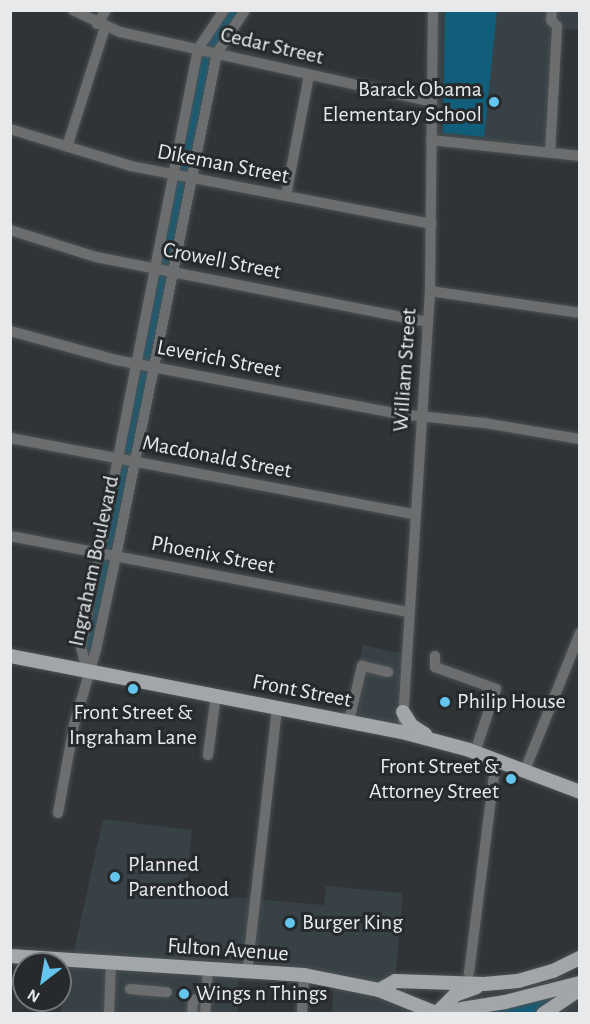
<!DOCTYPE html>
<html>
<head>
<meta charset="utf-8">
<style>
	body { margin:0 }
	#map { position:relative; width:590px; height:1024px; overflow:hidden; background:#303436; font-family:"Alegreya Sans",sans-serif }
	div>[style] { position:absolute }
	.built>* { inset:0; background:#374146 }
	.green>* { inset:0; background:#105e79 }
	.roads { filter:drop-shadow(0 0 2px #4d5153) drop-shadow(0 0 2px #4d5153) }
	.minor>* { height:10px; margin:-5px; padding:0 5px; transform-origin:5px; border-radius:5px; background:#6b6d6e }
	.major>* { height:14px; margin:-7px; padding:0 7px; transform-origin:7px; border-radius:7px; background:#a2a6a8 }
	.dots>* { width:16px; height:16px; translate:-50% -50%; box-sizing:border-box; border:3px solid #262a2c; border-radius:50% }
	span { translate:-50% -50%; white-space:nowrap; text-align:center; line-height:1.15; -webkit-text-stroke:6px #262a2c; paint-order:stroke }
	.street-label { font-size:22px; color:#e7e9ea }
	.poi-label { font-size:22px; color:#e7e9ea }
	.right { translate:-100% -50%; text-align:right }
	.left { translate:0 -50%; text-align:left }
	.frame { position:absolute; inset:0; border:12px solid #e7e9ea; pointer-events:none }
	.north { position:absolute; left:12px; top:952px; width:60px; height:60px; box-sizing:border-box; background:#262a2c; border:2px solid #737678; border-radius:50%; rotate:211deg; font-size:16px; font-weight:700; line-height:24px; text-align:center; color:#e7e9ea }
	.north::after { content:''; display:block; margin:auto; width:21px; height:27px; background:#64c5ee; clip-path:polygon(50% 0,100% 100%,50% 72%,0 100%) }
</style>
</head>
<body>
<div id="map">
	<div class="built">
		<div style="clip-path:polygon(433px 11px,579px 11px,579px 30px,563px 29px,551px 146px,431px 136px)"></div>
		<div style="clip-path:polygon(363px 645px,407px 655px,402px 732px,347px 721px)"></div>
		<div style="clip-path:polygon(103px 819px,192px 830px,186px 893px,324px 905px,326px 886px,403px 893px,395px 981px,380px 989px,437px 1014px,332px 1013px,334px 980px,239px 972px,237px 1013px,60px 1014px)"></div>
		<div style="clip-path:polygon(579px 989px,579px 1013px,543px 1013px)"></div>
	</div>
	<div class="green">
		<div style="clip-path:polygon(224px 11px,245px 11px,217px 53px,87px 671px,81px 647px,198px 49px)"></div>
		<div style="clip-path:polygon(445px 11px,497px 11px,484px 137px,443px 133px)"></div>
		<div style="clip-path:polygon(579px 984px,543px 1013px,438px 1014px)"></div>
	</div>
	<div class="roads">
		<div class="minor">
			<div style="left:73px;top:10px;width:52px;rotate:25.1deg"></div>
			<div style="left:120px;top:32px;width:320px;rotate:12.6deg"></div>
			<div style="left:97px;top:24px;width:17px;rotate:-57deg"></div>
			<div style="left:10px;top:129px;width:127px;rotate:17deg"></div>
			<div style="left:131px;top:166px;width:306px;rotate:10.9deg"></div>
			<div style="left:431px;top:140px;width:150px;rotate:6.1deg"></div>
			<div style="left:67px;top:147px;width:126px;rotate:-72.4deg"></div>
			<div style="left:550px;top:153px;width:127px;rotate:-86.8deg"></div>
			<div style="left:557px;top:26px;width:8px;rotate:-135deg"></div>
			<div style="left:551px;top:20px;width:10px;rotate:-84deg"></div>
			<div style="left:286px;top:196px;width:123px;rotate:-79.2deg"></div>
			<div style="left:10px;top:230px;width:90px;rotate:17.4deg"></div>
			<div style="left:96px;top:257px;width:338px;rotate:11.1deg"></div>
			<div style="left:430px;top:291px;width:152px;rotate:8.3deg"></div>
			<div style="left:10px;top:331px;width:110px;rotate:15.3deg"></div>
			<div style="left:116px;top:360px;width:289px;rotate:10.8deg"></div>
			<div style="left:400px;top:414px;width:84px;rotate:6.1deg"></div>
			<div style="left:484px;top:423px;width:97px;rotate:9.5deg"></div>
			<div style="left:10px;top:438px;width:413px;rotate:10.7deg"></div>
			<div style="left:10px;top:536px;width:406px;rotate:10.8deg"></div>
			<div style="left:435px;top:656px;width:11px;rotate:90deg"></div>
			<div style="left:435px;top:667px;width:65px;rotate:19.8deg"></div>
			<div style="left:496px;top:689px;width:66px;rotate:108.4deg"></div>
			<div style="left:87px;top:671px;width:25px;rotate:-104deg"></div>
			<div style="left:81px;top:647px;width:609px;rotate:-78.93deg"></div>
			<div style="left:198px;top:49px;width:47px;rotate:-56.3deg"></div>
			<div style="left:403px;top:720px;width:430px;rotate:-86.4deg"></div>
			<div style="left:430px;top:291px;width:281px;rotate:-89.4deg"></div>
			<div style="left:349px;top:721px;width:57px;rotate:-76.7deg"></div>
			<div style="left:362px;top:666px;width:27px;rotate:13deg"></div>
			<div style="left:208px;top:755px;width:61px;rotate:-82.4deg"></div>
			<div style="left:525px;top:770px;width:148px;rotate:-68.1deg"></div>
			<div style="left:58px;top:813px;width:89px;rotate:-79.7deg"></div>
			<div style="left:74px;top:725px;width:78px;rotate:-73.7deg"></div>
			<div style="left:96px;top:650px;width:96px;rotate:-78deg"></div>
			<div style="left:116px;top:556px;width:513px;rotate:-78.65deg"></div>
			<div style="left:217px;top:53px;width:51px;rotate:-56.9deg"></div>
			<div style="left:247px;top:972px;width:267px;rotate:-83.5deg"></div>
			<div style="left:469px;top:973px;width:216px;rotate:-82.8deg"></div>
			<div style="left:130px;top:989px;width:37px;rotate:5deg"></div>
			<div style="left:109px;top:1014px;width:51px;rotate:-87.8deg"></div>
			<div style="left:192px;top:1014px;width:14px;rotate:-86deg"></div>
			<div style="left:193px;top:1000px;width:13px;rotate:-13deg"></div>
			<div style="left:205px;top:1014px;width:45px;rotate:-86.2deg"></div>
			<div style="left:302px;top:1014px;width:39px;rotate:-87deg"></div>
		</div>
		<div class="major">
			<div style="left:10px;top:656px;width:399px;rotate:11deg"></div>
			<div style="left:402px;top:732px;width:69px;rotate:15deg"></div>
			<div style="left:469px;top:750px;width:119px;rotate:20.7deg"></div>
			<div style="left:403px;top:712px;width:15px;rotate:58deg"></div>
			<div style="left:411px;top:725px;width:17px;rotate:33deg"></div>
			<div style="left:10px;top:956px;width:295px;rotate:3.7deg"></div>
			<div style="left:304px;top:975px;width:76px;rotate:11.3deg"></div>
			<div style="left:379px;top:990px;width:64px;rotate:22.1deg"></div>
			<div style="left:379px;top:990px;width:18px;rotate:-29deg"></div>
			<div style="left:395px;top:981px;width:89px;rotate:1.9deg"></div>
			<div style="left:484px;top:984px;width:34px;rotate:-5deg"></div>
			<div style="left:518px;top:981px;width:36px;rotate:-16deg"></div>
			<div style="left:553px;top:971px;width:30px;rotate:-26deg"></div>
			<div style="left:437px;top:1013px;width:69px;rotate:-9.2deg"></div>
			<div style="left:505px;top:1002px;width:77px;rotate:-14.2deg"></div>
			<div style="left:437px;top:1013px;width:25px;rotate:-45deg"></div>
			<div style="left:455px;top:995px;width:23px;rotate:-20deg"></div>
			<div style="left:543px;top:1014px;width:45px;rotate:-34deg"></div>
		</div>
	</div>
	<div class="dots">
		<div style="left:494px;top:102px;background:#64c5ee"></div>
		<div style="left:133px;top:689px;background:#64c5ee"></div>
		<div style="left:445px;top:702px;background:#64c5ee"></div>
		<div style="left:511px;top:779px;background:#64c5ee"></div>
		<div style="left:115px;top:877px;background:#64c5ee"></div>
		<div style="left:290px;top:923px;background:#64c5ee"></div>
		<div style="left:184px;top:994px;background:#64c5ee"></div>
	</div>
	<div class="street-label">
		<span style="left:272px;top:46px;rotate:13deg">Cedar Street</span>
		<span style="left:223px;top:164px;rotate:11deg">Dikeman Street</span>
		<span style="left:222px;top:261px;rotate:11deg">Crowell Street</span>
		<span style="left:219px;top:359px;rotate:11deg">Leverich Street</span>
		<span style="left:405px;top:370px;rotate:-86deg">William Street</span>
		<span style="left:217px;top:457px;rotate:11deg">Macdonald Street</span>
		<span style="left:213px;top:555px;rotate:11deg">Phoenix Street</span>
		<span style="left:94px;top:561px;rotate:-78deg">Ingraham Boulevard</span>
		<span style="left:302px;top:691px;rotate:11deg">Front Street</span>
		<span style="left:228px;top:950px;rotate:4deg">Fulton Avenue</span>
	</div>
	<div class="poi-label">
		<span class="right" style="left:482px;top:102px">Barack Obama<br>Elementary School</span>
		<span class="left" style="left:457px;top:702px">Philip House</span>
		<span style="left:133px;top:725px">Front Street &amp;<br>Ingraham Lane</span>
		<span class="right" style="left:499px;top:779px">Front Street &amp;<br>Attorney Street</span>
		<span class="left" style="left:128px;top:877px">Planned<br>Parenthood</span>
		<span class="left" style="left:302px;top:923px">Burger King</span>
		<span class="left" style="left:196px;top:994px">Wings n Things</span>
	</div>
	<div class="frame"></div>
	<div class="north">N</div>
</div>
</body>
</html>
